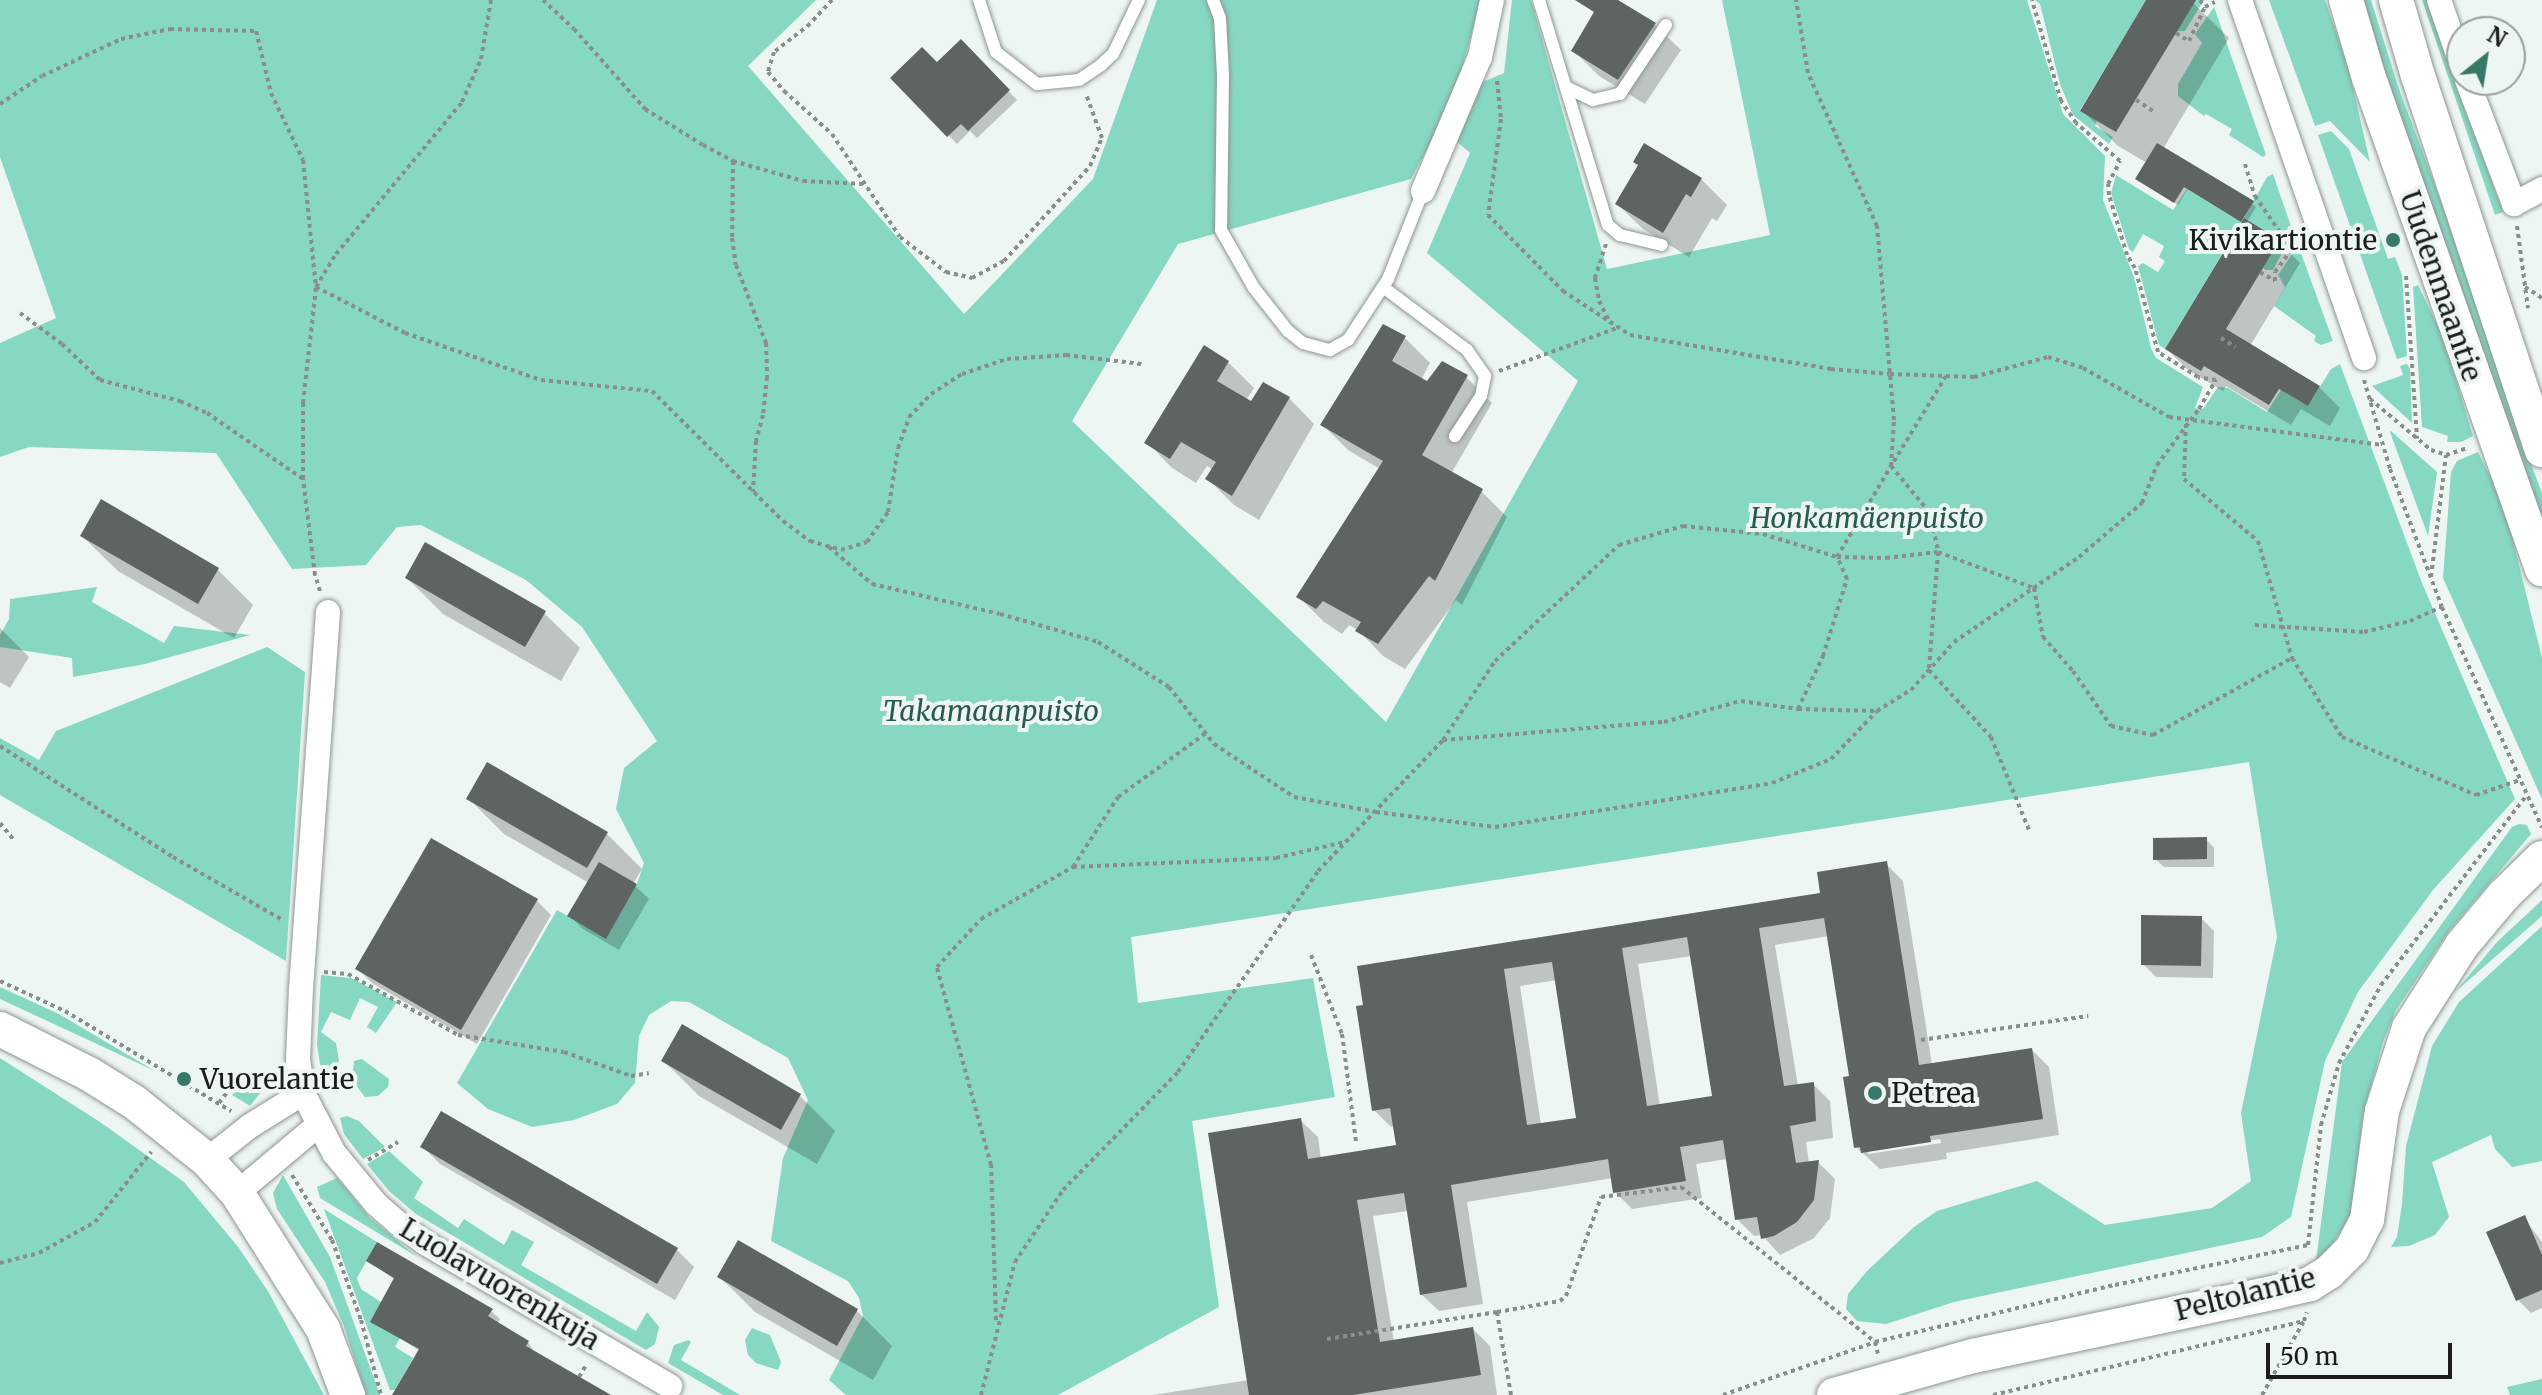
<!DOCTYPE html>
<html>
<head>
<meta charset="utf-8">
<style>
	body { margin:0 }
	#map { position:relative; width:2542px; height:1395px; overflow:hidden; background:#eef6f3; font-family:Merriweather,serif }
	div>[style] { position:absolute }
	.green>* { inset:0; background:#86d8c2 }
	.shadow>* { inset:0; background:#0003 }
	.building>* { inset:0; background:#5d6462 }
	.path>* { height:4px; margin-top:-2px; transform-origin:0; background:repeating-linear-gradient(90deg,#898e8c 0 4px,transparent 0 8px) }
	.roads { filter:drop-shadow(0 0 2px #8e9593) drop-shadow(0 0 2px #8e9593) }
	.lane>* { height:12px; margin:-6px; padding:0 6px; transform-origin:6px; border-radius:6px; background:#fff }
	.street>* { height:24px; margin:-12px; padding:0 12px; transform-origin:12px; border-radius:12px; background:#fff }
	.secondary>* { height:34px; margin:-17px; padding:0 17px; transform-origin:17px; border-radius:17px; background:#fff }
	.dots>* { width:22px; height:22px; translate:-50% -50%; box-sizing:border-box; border:4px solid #eef6f3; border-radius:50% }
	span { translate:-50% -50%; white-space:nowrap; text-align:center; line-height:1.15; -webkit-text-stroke:8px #eef6f3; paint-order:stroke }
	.poi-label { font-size:28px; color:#1a1d1c }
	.right { translate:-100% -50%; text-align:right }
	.left { translate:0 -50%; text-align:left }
	.street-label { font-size:28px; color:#1a1d1c }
	.park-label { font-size:28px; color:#285a4e; font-style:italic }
	.north { position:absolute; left:2446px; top:16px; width:80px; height:80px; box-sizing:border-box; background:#eef6f3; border:2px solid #999f9d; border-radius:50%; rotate:30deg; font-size:22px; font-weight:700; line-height:32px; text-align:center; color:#1a1d1c }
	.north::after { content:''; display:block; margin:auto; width:28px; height:36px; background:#387969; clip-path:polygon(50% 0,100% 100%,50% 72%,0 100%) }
	.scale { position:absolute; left:2266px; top:1343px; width:186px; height:36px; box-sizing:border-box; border:4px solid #1a1d1c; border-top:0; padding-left:10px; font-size:24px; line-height:28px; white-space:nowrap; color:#1a1d1c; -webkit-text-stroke:6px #eef6f3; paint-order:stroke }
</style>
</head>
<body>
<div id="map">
	<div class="green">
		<div style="clip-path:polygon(0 0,816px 0,748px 66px,964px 314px,1093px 179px,1157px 0,1481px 0,1453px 100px,1411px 179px,1178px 244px,1072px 421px,1386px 722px,1578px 381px,1427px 253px,1470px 153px,1454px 139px,1478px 84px,1504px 73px,1512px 0,1531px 0,1607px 269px,1770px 235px,1722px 0,2027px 0,2063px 114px,2105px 156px,2103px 200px,2134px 277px,2151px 348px,2156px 358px,2203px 387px,2195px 408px,2203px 409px,2218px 387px,2228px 388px,2267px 412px,2281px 390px,2308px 406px,2331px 369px,2340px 364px,2422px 583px,2515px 799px,2433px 890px,2358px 992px,2325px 1061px,2291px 1217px,2262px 1237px,1954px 1302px,1886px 1324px,1857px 1321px,1846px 1309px,1848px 1294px,1867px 1271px,1914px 1227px,1937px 1211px,2037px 1181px,2105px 1225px,2212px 1208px,2251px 1181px,2241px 1113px,2277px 937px,2249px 762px,1131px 937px,1138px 1003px,1313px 978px,1335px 1097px,1192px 1121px,1219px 1307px,1058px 1395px,846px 1395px,829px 1380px,863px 1316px,859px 1298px,848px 1281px,771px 1241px,783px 1158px,808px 1100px,788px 1058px,689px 1002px,671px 1001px,649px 1015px,639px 1036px,635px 1083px,617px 1104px,574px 1120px,532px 1127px,488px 1109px,457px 1083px,557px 910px,606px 938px,637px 884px,644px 863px,616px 809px,624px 768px,657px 741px,582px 627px,526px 580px,421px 525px,397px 527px,366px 565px,292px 569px,216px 453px,29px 447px,0 457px,0 343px,56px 318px,0 157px)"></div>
		<div style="clip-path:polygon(2035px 0,2146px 0,2080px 110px,2097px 121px,2095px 126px,2113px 137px,2109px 144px,2073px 115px,2060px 84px,2040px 4px)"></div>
		<div style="clip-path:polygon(2194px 0,2204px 0,2185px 31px,2177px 31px)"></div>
		<div style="clip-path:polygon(2269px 0,2325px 0,2348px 66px,2370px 162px,2330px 121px,2315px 126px)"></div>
		<div style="clip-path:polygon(2362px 0,2371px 0,2399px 89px,2467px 271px,2507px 400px,2542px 493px,2542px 523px,2370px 32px)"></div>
		<div style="clip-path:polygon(2422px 0,2429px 0,2444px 53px,2503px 212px,2495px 215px)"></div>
		<div style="clip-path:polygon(2214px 7px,2266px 155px,2263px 157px,2229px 135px,2232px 129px,2206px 114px,2204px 116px,2178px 96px,2178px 84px,2202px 43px,2195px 34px)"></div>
		<div style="clip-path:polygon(2331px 131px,2349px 149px,2388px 259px,2395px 257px,2402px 275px,2407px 356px,2397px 359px,2318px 135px)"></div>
		<div style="clip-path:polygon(2273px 174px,2293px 232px,2273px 270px,2266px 270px,2263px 268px,2280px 240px,2244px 218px,2267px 177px)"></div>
		<div style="clip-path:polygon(2116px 175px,2173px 210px,2187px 189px,2241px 222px,2165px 349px,2159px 345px,2138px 266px,2143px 263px,2158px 272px,2165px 261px,2159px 257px,2164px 246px,2143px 234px,2133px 252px,2129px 249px,2111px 193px)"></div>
		<div style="clip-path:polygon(2298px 245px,2333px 341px,2321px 345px,2314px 341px,2316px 336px,2274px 306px,2285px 287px,2278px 275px)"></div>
		<div style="clip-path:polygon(2418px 285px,2443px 337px,2473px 436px,2461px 442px,2447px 442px,2448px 436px,2422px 427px,2413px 287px)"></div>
		<div style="clip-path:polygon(2407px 364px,2410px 369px,2412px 423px,2372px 386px,2403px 375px,2400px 366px)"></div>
		<div style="clip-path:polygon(2391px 431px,2437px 472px,2428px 536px,2390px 432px)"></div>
		<div style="clip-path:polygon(2478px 452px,2504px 504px,2542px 658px,2542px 799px,2443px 578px,2451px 472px,2457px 461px)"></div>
		<div style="clip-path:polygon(97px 587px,92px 602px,164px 643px,174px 626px,250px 635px,145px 664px,73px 677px,72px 658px,0 647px,0 635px,9px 619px,10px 599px)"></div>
		<div style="clip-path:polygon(267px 647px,305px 672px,286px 961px,0 795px,0 738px,39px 760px,56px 731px)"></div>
		<div style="clip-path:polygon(2519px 824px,2527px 825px,2531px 834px,2449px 931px,2396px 1010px,2383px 1042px,2363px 1115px,2351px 1214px,2329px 1250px,2316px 1261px,2342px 1062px,2488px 860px,2512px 827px)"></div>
		<div style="clip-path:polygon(2542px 900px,2542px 916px,2455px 992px,2497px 942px)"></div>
		<div style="clip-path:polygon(2542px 926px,2542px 1161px,2512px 1167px,2495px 1149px,2491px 1135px,2432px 1162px,2449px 1217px,2435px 1235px,2409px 1246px,2391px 1247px,2397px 1237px,2402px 1204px,2406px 1146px,2432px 1046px,2459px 1002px)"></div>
		<div style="clip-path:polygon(321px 975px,351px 978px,397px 1002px,376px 1033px,367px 1027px,378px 1007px,360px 998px,350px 1020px,331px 1012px,321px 1032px,336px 1043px,339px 1061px,331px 1077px,323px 1083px,317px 1045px)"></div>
		<div style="clip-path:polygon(0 987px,59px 1014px,155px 1071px,0 999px)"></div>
		<div style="clip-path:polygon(0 1058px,100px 1122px,184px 1182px,239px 1248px,269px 1293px,324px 1395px,0 1395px)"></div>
		<div style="clip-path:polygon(362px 1059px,389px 1079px,388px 1087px,378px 1096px,365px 1097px,352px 1080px,354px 1061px)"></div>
		<div style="clip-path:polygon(247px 1079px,255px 1079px,261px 1092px,250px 1106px,232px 1095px)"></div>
		<div style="clip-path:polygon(347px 1116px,359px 1121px,385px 1147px,363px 1159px,344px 1134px,340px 1118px)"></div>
		<div style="clip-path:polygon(389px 1151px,423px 1182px,414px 1198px,458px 1228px,464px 1219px,504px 1245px,512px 1230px,534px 1242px,521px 1265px,636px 1331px,647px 1312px,659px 1327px,655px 1344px,646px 1350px,416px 1214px,389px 1191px,367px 1164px)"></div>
		<div style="clip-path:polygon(283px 1175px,330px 1257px,380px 1395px,366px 1395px,344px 1326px,325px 1282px,277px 1209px,273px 1193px)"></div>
		<div style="clip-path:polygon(337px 1178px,370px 1218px,416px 1256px,320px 1198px,317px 1187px)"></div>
		<div style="clip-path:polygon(324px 1209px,377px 1242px,357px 1278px,361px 1289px,381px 1302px,400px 1338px,395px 1347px,413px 1358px,395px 1390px,390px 1390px)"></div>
		<div style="clip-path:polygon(752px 1328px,770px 1335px,781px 1362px,778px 1370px,756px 1363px,748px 1355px,745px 1340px)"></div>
		<div style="clip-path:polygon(689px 1340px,691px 1342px,681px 1360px,740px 1395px,723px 1395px,668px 1363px,674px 1345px)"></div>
		<div style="clip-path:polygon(2542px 1379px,2542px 1395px,2510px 1395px,2507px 1387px)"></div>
	</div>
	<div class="shadow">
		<div style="clip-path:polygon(1596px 0,1614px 0,1655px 25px,1681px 50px,1645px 104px,1599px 76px,1573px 50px,1596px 13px)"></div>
		<div style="clip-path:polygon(2149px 0,2190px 0,2229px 38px,2163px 149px,2252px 203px,2256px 207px,2247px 222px,2279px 242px,2300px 263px,2250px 346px,2319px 387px,2340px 408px,2330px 426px,2301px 409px,2291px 425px,2226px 386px,2223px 391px,2188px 370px,2167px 349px,2243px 223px,2188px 189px,2178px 205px,2141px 182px,2147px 163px,2118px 146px,2082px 110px)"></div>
		<div style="clip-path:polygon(961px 42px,1017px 100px,977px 138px,970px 131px,957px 144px,893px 78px,937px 65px)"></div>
		<div style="clip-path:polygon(1701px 179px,1727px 205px,1717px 221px,1712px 218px,1689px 257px,1643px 229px,1617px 204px)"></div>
		<div style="clip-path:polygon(1405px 338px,1430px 363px,1421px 380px,1428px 384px,1466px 377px,1492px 403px,1451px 474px,1481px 491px,1507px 517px,1462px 605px,1456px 600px,1405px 669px,1383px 656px,1358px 630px,1349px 625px,1342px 634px,1324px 622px,1299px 597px,1380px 469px,1348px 450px,1323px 425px)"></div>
		<div style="clip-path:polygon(1228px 362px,1254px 388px,1246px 400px,1251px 404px,1289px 398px,1314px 424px,1259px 520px,1234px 505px,1208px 479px,1213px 470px,1207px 466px,1196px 483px,1172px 468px,1147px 442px)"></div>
		<div style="clip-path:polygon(82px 536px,218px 570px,253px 605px,234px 638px,118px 571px)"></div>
		<div style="clip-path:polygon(407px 578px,544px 613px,580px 648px,561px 681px,443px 614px)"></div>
		<div style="clip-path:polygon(0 628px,29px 657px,10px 688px,0 682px)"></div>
		<div style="clip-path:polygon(469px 799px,606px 833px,642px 869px,633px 884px,649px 899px,619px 950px,583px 929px,570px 916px,589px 883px,504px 834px)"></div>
		<div style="clip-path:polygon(2206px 839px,2214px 848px,2214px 867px,2164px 867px,2155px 859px)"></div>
		<div style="clip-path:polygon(evenodd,1886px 864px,1903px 881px,1932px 1065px,2032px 1050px,2049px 1067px,2059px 1135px,1946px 1153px,1947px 1159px,1880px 1169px,1856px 1147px,1851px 1078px,1829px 936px,1775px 945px,1798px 1086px,1813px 1084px,1830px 1101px,1833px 1138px,1806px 1142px,1809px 1163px,1818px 1162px,1835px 1179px,1830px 1218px,1814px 1238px,1780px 1255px,1762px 1235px,1754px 1236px,1737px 1219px,1727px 1159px,1696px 1164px,1702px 1198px,1632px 1209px,1615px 1192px,1613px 1178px,1467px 1202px,1483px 1304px,1439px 1311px,1421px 1294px,1408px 1211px,1373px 1216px,1394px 1342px,1473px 1329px,1490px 1346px,1497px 1395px,1153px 1395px,1249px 1380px,1300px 1120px,1318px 1137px,1321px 1159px,1399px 1147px,1395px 1126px,1391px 1127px,1374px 1110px,1359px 968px,1823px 894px,1886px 864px,1692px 956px,1714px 1097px,1660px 1106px,1638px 964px,1692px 956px,1886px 864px,1557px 980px,1578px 1120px,1541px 1125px,1520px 986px,1557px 980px,1886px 864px,1940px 1139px,1941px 1143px,1868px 1154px,1868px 1150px,1940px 1139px)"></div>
		<div style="clip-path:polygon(536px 900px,551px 915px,477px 1044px,372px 983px,358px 969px)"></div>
		<div style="clip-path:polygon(2201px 918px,2214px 931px,2213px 978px,2156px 977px,2143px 964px)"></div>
		<div style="clip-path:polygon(664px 1061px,800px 1096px,835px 1131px,817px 1164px,699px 1096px)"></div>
		<div style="clip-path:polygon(442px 1114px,677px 1250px,694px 1267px,675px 1300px,440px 1164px,423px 1147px)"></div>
		<div style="clip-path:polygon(2524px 1218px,2542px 1242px,2542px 1308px,2531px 1313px,2518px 1300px)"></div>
		<div style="clip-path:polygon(369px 1261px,491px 1311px,500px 1319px,497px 1324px,528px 1342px,535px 1353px,606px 1395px,403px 1395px,420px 1351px,373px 1321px,395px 1280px)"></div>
		<div style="clip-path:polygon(720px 1277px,857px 1311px,892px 1346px,873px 1380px,755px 1312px)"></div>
	</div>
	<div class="building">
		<div style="clip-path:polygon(1575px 0,1618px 0,1656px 23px,1618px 80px,1571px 51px,1594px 12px)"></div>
		<div style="clip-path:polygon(2146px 0,2196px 0,2116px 132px,2080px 111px)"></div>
		<div style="clip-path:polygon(961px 39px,1010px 90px,968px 131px,961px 124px,947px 137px,890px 78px,922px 47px,937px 62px)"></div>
		<div style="clip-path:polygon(1644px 143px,1702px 178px,1691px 197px,1686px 194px,1663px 233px,1615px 204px,1638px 165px,1633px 162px)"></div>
		<div style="clip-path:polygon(2157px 143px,2254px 201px,2241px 222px,2184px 187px,2174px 203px,2135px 179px)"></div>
		<div style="clip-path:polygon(2244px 218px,2280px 240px,2226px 329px,2320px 386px,2308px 406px,2279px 389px,2269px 405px,2204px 366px,2201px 371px,2165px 349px)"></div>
		<div style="clip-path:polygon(1383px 324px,1406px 336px,1392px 361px,1427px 381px,1442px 361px,1468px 375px,1422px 455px,1483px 489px,1435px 581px,1429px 576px,1378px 644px,1355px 631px,1361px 622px,1323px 601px,1316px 609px,1296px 597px,1383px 461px,1320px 425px)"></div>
		<div style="clip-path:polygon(1204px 345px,1229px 361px,1217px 381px,1251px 401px,1263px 382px,1290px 397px,1232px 496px,1205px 479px,1216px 462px,1181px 442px,1170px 459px,1144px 443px)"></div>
		<div style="clip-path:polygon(101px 499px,219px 568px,198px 604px,80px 536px)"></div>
		<div style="clip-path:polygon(425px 542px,546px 611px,525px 647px,405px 578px)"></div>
		<div style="clip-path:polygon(487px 762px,608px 832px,587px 868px,466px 799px)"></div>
		<div style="clip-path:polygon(2207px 837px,2207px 859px,2153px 860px,2153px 838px)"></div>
		<div style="clip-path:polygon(431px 838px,538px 899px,461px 1030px,355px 969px)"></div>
		<div style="clip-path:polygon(evenodd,1887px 861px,1919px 1065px,2032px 1048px,2043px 1119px,1930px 1136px,1931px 1142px,1861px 1153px,1860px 1147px,1854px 1148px,1843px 1077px,1849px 1076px,1824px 918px,1759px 928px,1784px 1086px,1814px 1082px,1816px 1121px,1790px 1126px,1796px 1163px,1819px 1160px,1814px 1200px,1797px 1222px,1774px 1236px,1761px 1239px,1757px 1217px,1735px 1220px,1723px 1140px,1680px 1147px,1686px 1181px,1613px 1193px,1608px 1159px,1451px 1185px,1467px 1287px,1420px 1295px,1404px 1193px,1357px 1200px,1380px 1342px,1473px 1327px,1481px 1375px,1353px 1395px,1249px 1395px,1208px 1133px,1301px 1118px,1308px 1159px,1396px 1145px,1390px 1108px,1372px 1111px,1356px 1006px,1363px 1005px,1357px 966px,1820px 893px,1817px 872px,1887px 861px,1687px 937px,1712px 1096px,1647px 1106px,1622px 948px,1687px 937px,1887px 861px,1552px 962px,1576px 1118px,1527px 1125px,1504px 969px,1552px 962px)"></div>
		<div style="clip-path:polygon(599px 862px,637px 884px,606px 939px,567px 916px)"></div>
		<div style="clip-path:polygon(2141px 915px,2202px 916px,2201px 966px,2141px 965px)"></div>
		<div style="clip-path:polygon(682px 1024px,801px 1094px,781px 1130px,661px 1061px)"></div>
		<div style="clip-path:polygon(441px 1111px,678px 1248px,657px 1284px,420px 1147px)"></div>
		<div style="clip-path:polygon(2525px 1215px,2542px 1255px,2542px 1290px,2516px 1301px,2486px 1232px)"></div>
		<div style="clip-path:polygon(738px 1240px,858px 1309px,837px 1346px,717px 1277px)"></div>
		<div style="clip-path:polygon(377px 1242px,493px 1309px,488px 1316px,529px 1341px,526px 1346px,611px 1395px,392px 1395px,419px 1349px,370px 1322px,394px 1278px,366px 1261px)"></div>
	</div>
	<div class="path">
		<div style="left:543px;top:0;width:42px;rotate:43.1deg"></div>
		<div style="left:574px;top:29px;width:107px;rotate:48.4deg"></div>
		<div style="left:645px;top:109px;width:68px;rotate:31.8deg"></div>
		<div style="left:703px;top:145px;width:34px;rotate:28deg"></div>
		<div style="left:733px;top:161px;width:73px;rotate:15.9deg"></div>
		<div style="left:803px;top:181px;width:61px;rotate:2.8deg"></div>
		<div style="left:832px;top:0;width:33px;rotate:133deg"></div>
		<div style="left:810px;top:24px;width:46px;rotate:142.1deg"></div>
		<div style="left:774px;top:52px;width:21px;rotate:107deg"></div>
		<div style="left:768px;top:72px;width:25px;rotate:50deg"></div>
		<div style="left:784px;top:91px;width:64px;rotate:41.9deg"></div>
		<div style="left:832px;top:134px;width:123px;rotate:56.6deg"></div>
		<div style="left:900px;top:237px;width:58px;rotate:37.3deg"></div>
		<div style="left:946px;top:272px;width:27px;rotate:13deg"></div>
		<div style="left:972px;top:278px;width:36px;rotate:-28deg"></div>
		<div style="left:1004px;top:261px;width:128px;rotate:-47.8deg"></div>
		<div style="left:1090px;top:166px;width:30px;rotate:-67deg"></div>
		<div style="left:1102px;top:138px;width:47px;rotate:-110deg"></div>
		<div style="left:2200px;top:0;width:9px;rotate:54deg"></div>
		<div style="left:2176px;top:33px;width:15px;rotate:32deg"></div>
		<div style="left:2189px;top:41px;width:38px;rotate:-65deg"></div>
		<div style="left:2205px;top:7px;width:11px;rotate:-27deg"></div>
		<div style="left:1497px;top:81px;width:38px;rotate:84deg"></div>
		<div style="left:1501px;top:119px;width:97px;rotate:97.7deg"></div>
		<div style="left:1488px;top:215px;width:107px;rotate:45.4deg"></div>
		<div style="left:1563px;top:291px;width:80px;rotate:33.3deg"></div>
		<div style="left:1630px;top:335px;width:204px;rotate:9.6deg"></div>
		<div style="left:1831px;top:369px;width:59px;rotate:4.8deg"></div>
		<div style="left:1890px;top:374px;width:84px;rotate:2deg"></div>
		<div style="left:1974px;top:377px;width:77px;rotate:-15.1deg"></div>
		<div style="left:2048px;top:357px;width:37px;rotate:17deg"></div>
		<div style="left:2083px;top:368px;width:99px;rotate:29.7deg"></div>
		<div style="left:2169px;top:417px;width:215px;rotate:7.5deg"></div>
		<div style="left:2136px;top:100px;width:20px;rotate:33deg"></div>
		<div style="left:0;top:104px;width:50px;rotate:-33.7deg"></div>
		<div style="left:42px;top:76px;width:87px;rotate:-25.1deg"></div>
		<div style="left:121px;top:39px;width:50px;rotate:-11.5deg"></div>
		<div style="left:170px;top:29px;width:86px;rotate:1.3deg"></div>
		<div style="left:256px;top:31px;width:64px;rotate:76.4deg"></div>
		<div style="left:271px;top:93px;width:74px;rotate:64.5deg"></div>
		<div style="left:303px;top:160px;width:128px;rotate:84.2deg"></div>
		<div style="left:316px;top:287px;width:100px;rotate:27.3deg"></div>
		<div style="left:405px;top:333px;width:144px;rotate:19.1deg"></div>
		<div style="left:541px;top:380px;width:112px;rotate:5.7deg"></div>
		<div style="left:652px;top:391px;width:185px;rotate:44.8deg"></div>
		<div style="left:783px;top:521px;width:34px;rotate:37deg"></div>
		<div style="left:810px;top:541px;width:32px;rotate:16deg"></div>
		<div style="left:841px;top:550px;width:27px;rotate:-17deg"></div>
		<div style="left:867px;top:542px;width:37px;rotate:-55deg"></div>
		<div style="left:888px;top:512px;width:65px;rotate:-81.1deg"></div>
		<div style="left:898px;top:448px;width:33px;rotate:-70deg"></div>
		<div style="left:909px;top:417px;width:32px;rotate:-46deg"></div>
		<div style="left:931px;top:394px;width:37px;rotate:-33deg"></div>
		<div style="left:962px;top:374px;width:47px;rotate:-18.4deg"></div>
		<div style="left:1007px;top:359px;width:59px;rotate:-3.9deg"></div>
		<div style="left:1066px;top:355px;width:76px;rotate:6.8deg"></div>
		<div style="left:733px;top:161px;width:77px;rotate:90.7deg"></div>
		<div style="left:732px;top:238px;width:27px;rotate:82deg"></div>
		<div style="left:736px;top:265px;width:84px;rotate:69deg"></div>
		<div style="left:766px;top:343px;width:34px;rotate:88deg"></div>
		<div style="left:767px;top:377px;width:38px;rotate:96deg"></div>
		<div style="left:763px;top:415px;width:27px;rotate:105deg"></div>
		<div style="left:756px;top:441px;width:51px;rotate:93.4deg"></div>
		<div style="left:2245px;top:164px;width:34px;rotate:73deg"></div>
		<div style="left:2255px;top:196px;width:62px;rotate:55.5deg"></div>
		<div style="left:2517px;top:226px;width:83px;rotate:82.4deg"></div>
		<div style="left:1606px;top:244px;width:36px;rotate:108deg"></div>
		<div style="left:1595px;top:278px;width:23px;rotate:80deg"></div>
		<div style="left:1599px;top:301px;width:25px;rotate:63deg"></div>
		<div style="left:2260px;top:272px;width:17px;rotate:31deg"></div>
		<div style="left:2275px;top:281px;width:9px;rotate:-90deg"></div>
		<div style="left:2275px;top:272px;width:39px;rotate:-54deg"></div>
		<div style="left:2406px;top:276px;width:163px;rotate:86.1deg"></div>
		<div style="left:2525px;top:287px;width:20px;rotate:33deg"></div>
		<div style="left:20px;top:313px;width:52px;rotate:36.4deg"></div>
		<div style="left:62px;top:344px;width:52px;rotate:43.5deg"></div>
		<div style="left:100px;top:380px;width:83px;rotate:14.7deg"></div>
		<div style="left:180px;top:401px;width:30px;rotate:24deg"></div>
		<div style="left:207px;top:413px;width:116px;rotate:34.5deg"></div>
		<div style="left:2221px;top:338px;width:17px;rotate:33deg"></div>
		<div style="left:1499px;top:371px;width:126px;rotate:-20deg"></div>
		<div style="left:1946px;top:376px;width:105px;rotate:121.4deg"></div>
		<div style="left:1891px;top:466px;width:61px;rotate:50.3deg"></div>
		<div style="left:1930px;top:513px;width:40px;rotate:78deg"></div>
		<div style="left:1938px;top:552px;width:118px;rotate:94.4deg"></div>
		<div style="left:1929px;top:670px;width:91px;rotate:47.2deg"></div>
		<div style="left:1991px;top:737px;width:100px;rotate:67.8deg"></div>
		<div style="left:2364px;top:380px;width:93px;rotate:73.7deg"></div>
		<div style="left:2390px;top:469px;width:147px;rotate:69.4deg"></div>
		<div style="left:2442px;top:607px;width:242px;rotate:65.6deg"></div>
		<div style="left:2370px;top:399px;width:80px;rotate:39.9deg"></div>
		<div style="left:2431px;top:450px;width:16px;rotate:18deg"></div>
		<div style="left:2446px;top:455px;width:22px;rotate:-18deg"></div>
		<div style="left:2186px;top:424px;width:55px;rotate:92.1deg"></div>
		<div style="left:2184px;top:479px;width:97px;rotate:40deg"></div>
		<div style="left:2258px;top:541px;width:122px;rotate:73.8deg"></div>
		<div style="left:2292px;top:658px;width:93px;rotate:57.7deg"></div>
		<div style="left:2342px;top:737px;width:146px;rotate:23.4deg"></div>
		<div style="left:2476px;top:795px;width:46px;rotate:-18.8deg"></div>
		<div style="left:829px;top:547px;width:57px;rotate:40.7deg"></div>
		<div style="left:872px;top:584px;width:131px;rotate:13.2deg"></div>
		<div style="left:1000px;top:614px;width:102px;rotate:15.9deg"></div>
		<div style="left:1098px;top:642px;width:84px;rotate:32.4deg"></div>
		<div style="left:1169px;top:687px;width:73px;rotate:51.7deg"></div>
		<div style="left:1214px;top:744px;width:96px;rotate:33.5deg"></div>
		<div style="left:1294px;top:797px;width:83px;rotate:10.4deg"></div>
		<div style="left:1376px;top:812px;width:120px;rotate:7.2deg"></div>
		<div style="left:1495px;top:827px;width:280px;rotate:-9deg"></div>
		<div style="left:1772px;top:783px;width:64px;rotate:-22.1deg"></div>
		<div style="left:1831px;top:759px;width:66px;rotate:-46.2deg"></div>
		<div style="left:2431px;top:577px;width:123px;rotate:-83deg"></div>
		<div style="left:320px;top:591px;width:17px;rotate:-107deg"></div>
		<div style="left:315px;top:575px;width:97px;rotate:-97.1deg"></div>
		<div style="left:303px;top:479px;width:76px;rotate:-90deg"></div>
		<div style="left:303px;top:403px;width:117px;rotate:-83.6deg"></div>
		<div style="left:316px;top:287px;width:39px;rotate:-59deg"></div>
		<div style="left:336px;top:254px;width:197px;rotate:-50.3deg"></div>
		<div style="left:462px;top:102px;width:47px;rotate:-66.2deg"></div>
		<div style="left:481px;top:59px;width:60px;rotate:-80.4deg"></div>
		<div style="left:2255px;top:625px;width:109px;rotate:3.7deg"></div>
		<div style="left:2364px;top:632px;width:47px;rotate:-13.4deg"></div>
		<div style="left:2410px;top:621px;width:35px;rotate:-24deg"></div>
		<div style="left:1798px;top:709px;width:79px;rotate:1.5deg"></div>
		<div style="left:1877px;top:711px;width:40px;rotate:-32deg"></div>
		<div style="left:1911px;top:690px;width:64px;rotate:-48.1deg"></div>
		<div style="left:1954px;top:642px;width:151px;rotate:-34.2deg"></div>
		<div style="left:2079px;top:557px;width:83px;rotate:-40.6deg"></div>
		<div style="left:2142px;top:503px;width:41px;rotate:-68.5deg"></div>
		<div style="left:2157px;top:465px;width:70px;rotate:-53.1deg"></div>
		<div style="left:2199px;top:409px;width:34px;rotate:-60deg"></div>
		<div style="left:2216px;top:380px;width:18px;rotate:-171deg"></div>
		<div style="left:2198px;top:377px;width:47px;rotate:-148deg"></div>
		<div style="left:2158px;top:352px;width:87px;rotate:-105.3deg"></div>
		<div style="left:2135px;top:268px;width:15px;rotate:-122deg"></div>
		<div style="left:2127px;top:255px;width:63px;rotate:-106.7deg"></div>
		<div style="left:2109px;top:195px;width:11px;rotate:-95deg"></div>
		<div style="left:2108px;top:184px;width:26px;rotate:-62deg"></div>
		<div style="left:2120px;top:161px;width:58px;rotate:-139.2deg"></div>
		<div style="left:2076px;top:123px;width:27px;rotate:-124deg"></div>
		<div style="left:2061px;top:101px;width:105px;rotate:-106deg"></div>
		<div style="left:1443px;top:740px;width:95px;rotate:-56.6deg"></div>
		<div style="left:1495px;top:661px;width:170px;rotate:-43.1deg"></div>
		<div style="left:1619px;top:545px;width:67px;rotate:-16.5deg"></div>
		<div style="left:1683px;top:526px;width:80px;rotate:5.7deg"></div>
		<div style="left:1763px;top:534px;width:77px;rotate:17.3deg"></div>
		<div style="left:1837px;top:557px;width:49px;rotate:1.2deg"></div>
		<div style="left:1886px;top:558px;width:52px;rotate:-6.6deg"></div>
		<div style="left:1938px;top:552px;width:103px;rotate:20.6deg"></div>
		<div style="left:2034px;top:588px;width:50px;rotate:79.6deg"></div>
		<div style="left:2043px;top:637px;width:45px;rotate:48.6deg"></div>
		<div style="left:2073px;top:671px;width:67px;rotate:55.4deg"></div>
		<div style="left:2111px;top:726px;width:43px;rotate:12.1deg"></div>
		<div style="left:2153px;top:735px;width:159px;rotate:-29deg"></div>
		<div style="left:0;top:746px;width:206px;rotate:32.7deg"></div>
		<div style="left:173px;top:857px;width:125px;rotate:29.9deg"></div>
		<div style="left:0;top:823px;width:22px;rotate:51deg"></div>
		<div style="left:1073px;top:867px;width:203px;rotate:-2.5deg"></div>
		<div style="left:1276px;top:858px;width:71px;rotate:-13.1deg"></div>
		<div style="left:1311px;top:955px;width:85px;rotate:68.6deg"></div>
		<div style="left:1342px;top:1034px;width:109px;rotate:82.6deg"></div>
		<div style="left:324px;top:972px;width:24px;rotate:5deg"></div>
		<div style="left:348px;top:974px;width:126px;rotate:29deg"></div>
		<div style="left:458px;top:1035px;width:107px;rotate:9.1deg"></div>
		<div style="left:564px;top:1052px;width:71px;rotate:19.7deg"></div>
		<div style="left:631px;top:1076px;width:18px;rotate:-9deg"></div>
		<div style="left:0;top:981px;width:72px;rotate:24.8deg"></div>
		<div style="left:65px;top:1011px;width:194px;rotate:31.1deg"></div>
		<div style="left:1921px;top:1040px;width:169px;rotate:-8.2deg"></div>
		<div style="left:219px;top:1103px;width:20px;rotate:-53deg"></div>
		<div style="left:368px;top:1160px;width:35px;rotate:-31deg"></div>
		<div style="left:292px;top:1175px;width:76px;rotate:58.4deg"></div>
		<div style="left:332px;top:1240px;width:85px;rotate:70.1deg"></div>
		<div style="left:361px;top:1320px;width:78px;rotate:75.1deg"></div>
		<div style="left:0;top:1263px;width:40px;rotate:-14.4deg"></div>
		<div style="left:39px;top:1253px;width:64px;rotate:-29deg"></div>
		<div style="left:95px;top:1222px;width:90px;rotate:-51.3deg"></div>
		<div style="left:996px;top:1320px;width:155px;rotate:-91.8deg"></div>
		<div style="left:991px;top:1165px;width:205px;rotate:-105.3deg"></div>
		<div style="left:937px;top:967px;width:65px;rotate:-47.5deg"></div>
		<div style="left:981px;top:919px;width:106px;rotate:-29.5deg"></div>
		<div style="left:1073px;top:867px;width:83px;rotate:-57.3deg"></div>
		<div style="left:1118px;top:797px;width:109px;rotate:-36deg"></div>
		<div style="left:1327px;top:1339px;width:172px;rotate:-9deg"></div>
		<div style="left:579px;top:1377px;width:14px;rotate:-60deg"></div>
		<div style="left:981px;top:1395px;width:137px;rotate:-75.7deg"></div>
		<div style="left:1015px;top:1262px;width:87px;rotate:-56.3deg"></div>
		<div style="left:1063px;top:1190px;width:165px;rotate:-45.7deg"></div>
		<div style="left:1178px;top:1072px;width:245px;rotate:-55.1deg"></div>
		<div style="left:1318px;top:871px;width:181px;rotate:-46.3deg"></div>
		<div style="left:1443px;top:740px;width:222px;rotate:-4.7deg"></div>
		<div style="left:1664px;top:722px;width:80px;rotate:-15.3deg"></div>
		<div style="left:1741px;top:701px;width:58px;rotate:8deg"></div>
		<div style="left:1798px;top:709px;width:59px;rotate:-64.7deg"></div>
		<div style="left:1823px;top:656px;width:81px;rotate:-72.7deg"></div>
		<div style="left:1847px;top:579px;width:24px;rotate:-114deg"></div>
		<div style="left:1837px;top:557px;width:106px;rotate:-59.3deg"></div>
		<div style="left:1891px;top:466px;width:46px;rotate:-86.3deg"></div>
		<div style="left:1894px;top:420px;width:195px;rotate:-95deg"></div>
		<div style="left:1877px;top:226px;width:168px;rotate:-114.3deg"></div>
		<div style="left:1808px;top:73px;width:74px;rotate:-99.3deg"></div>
		<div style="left:1511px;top:1395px;width:84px;rotate:-99.6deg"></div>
		<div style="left:1497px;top:1312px;width:64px;rotate:-9.9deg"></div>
		<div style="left:1560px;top:1301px;width:8px;rotate:-40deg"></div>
		<div style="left:1566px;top:1296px;width:105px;rotate:-70.5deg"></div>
		<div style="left:1601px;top:1197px;width:81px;rotate:-7.1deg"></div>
		<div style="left:1681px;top:1187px;width:248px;rotate:38.6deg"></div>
		<div style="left:1875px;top:1342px;width:12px;rotate:76deg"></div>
		<div style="left:1723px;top:1395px;width:161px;rotate:-19.2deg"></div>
		<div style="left:1875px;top:1342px;width:247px;rotate:-13.4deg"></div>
		<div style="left:2115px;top:1285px;width:197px;rotate:-11.7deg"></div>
		<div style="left:2308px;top:1245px;width:121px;rotate:-83.8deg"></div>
		<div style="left:2321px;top:1125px;width:65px;rotate:-73.8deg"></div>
		<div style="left:2339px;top:1063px;width:89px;rotate:-61.7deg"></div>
		<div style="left:2381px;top:985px;width:240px;rotate:-52.5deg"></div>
		<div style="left:1993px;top:1395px;width:320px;rotate:-13.4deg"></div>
		<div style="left:2304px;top:1321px;width:9px;rotate:-72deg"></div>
		<div style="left:2262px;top:1395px;width:85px;rotate:-60.4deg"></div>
	</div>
	<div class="roads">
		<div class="lane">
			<div style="left:979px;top:0;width:55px;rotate:71.9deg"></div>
			<div style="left:996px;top:52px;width:52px;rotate:38deg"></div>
			<div style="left:1037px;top:84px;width:42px;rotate:-5.4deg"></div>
			<div style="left:1079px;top:80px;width:27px;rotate:-34deg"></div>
			<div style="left:1101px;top:65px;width:16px;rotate:-43deg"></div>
			<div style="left:1113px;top:54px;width:60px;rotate:-64.3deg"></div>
			<div style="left:1213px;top:0;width:19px;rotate:69deg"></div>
			<div style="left:1220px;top:18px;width:58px;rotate:87deg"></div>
			<div style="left:1223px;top:76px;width:154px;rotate:90.7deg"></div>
			<div style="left:1221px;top:230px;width:67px;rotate:60.4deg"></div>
			<div style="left:1254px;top:288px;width:55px;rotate:51.7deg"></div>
			<div style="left:1288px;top:331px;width:19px;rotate:39deg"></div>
			<div style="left:1303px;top:343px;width:28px;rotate:15deg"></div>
			<div style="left:1330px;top:350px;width:21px;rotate:-29deg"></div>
			<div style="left:1348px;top:340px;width:73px;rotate:-56.7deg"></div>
			<div style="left:1388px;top:279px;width:95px;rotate:-68.3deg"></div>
			<div style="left:1539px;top:0;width:235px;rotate:73deg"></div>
			<div style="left:1608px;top:225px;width:16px;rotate:40deg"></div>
			<div style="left:1620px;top:235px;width:43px;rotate:13.4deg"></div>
			<div style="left:1566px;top:87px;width:30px;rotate:26deg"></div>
			<div style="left:1593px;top:100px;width:28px;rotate:-13deg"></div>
			<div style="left:1620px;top:94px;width:83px;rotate:-56.3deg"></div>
			<div style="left:1383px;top:287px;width:105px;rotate:36.9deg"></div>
			<div style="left:1467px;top:350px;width:32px;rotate:55deg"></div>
			<div style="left:1485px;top:376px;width:20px;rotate:101deg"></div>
			<div style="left:1481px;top:396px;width:48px;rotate:123deg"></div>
		</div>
		<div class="street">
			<div style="left:2240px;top:0;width:379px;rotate:70.9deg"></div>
			<div style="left:2439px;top:0;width:70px;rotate:70.8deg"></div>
			<div style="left:2467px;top:80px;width:133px;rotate:69.2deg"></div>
			<div style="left:2514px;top:204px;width:32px;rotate:-28deg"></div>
			<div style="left:1423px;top:191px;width:146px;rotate:-67deg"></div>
			<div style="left:1480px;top:57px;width:58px;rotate:-78.1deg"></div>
			<div style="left:328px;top:612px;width:377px;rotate:94.1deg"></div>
			<div style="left:301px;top:988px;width:72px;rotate:92.4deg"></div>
			<div style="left:298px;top:1060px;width:33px;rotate:81deg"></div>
			<div style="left:303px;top:1093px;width:68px;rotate:62.7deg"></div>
			<div style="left:334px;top:1153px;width:66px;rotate:50.5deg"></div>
			<div style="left:376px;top:1204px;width:30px;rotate:41deg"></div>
			<div style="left:399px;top:1224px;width:32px;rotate:36deg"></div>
			<div style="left:425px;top:1243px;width:284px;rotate:30.3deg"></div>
			<div style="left:207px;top:1160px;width:55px;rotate:-38.3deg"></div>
			<div style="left:250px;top:1126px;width:62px;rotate:-31.9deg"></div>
			<div style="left:237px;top:1193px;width:106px;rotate:-40deg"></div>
		</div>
		<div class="secondary">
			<div style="left:2346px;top:0;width:81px;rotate:73.6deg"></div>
			<div style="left:2369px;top:78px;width:521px;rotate:70.59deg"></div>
			<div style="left:2396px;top:0;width:79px;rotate:73.9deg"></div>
			<div style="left:2418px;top:76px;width:394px;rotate:71.7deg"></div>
			<div style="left:0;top:1029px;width:100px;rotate:26.8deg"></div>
			<div style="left:89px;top:1074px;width:53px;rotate:31.9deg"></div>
			<div style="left:134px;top:1102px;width:93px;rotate:38.5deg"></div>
			<div style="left:207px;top:1160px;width:45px;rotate:47.7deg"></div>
			<div style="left:237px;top:1193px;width:161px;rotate:57.7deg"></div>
			<div style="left:323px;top:1329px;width:71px;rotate:69.3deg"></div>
			<div style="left:1834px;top:1395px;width:144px;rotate:-15.7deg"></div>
			<div style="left:1973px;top:1356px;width:310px;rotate:-11.9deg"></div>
			<div style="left:2276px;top:1292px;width:35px;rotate:-13deg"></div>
			<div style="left:2310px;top:1284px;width:22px;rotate:-32deg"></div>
			<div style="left:2329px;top:1272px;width:33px;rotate:-45deg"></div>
			<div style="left:2352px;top:1249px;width:33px;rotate:-63deg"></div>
			<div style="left:2367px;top:1220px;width:110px;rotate:-82.2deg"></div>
			<div style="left:2382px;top:1111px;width:87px;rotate:-72deg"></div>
			<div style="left:2409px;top:1028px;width:98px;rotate:-57.4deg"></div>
			<div style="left:2462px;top:945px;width:65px;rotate:-50deg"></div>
			<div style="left:2504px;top:895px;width:53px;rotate:-44.2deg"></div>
		</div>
	</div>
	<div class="dots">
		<div style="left:2393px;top:240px;background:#387969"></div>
		<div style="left:184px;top:1079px;background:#387969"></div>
		<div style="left:1875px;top:1093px;background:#387969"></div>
	</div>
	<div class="poi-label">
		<span class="right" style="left:2377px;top:240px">Kivikartiontie</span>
		<span class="left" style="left:200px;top:1079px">Vuorelantie</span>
		<span class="left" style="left:1891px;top:1093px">Petrea</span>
	</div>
	<div class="street-label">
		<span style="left:2441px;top:286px;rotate:71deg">Uudenmaantie</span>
		<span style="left:500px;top:1284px;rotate:31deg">Luolavuorenkuja</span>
		<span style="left:2245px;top:1294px;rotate:-14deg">Peltolantie</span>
	</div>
	<div class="park-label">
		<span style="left:1867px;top:518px">Honkamäenpuisto</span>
		<span style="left:991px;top:711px">Takamaanpuisto</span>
	</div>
	<div class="north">N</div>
	<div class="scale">50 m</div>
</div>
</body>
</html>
